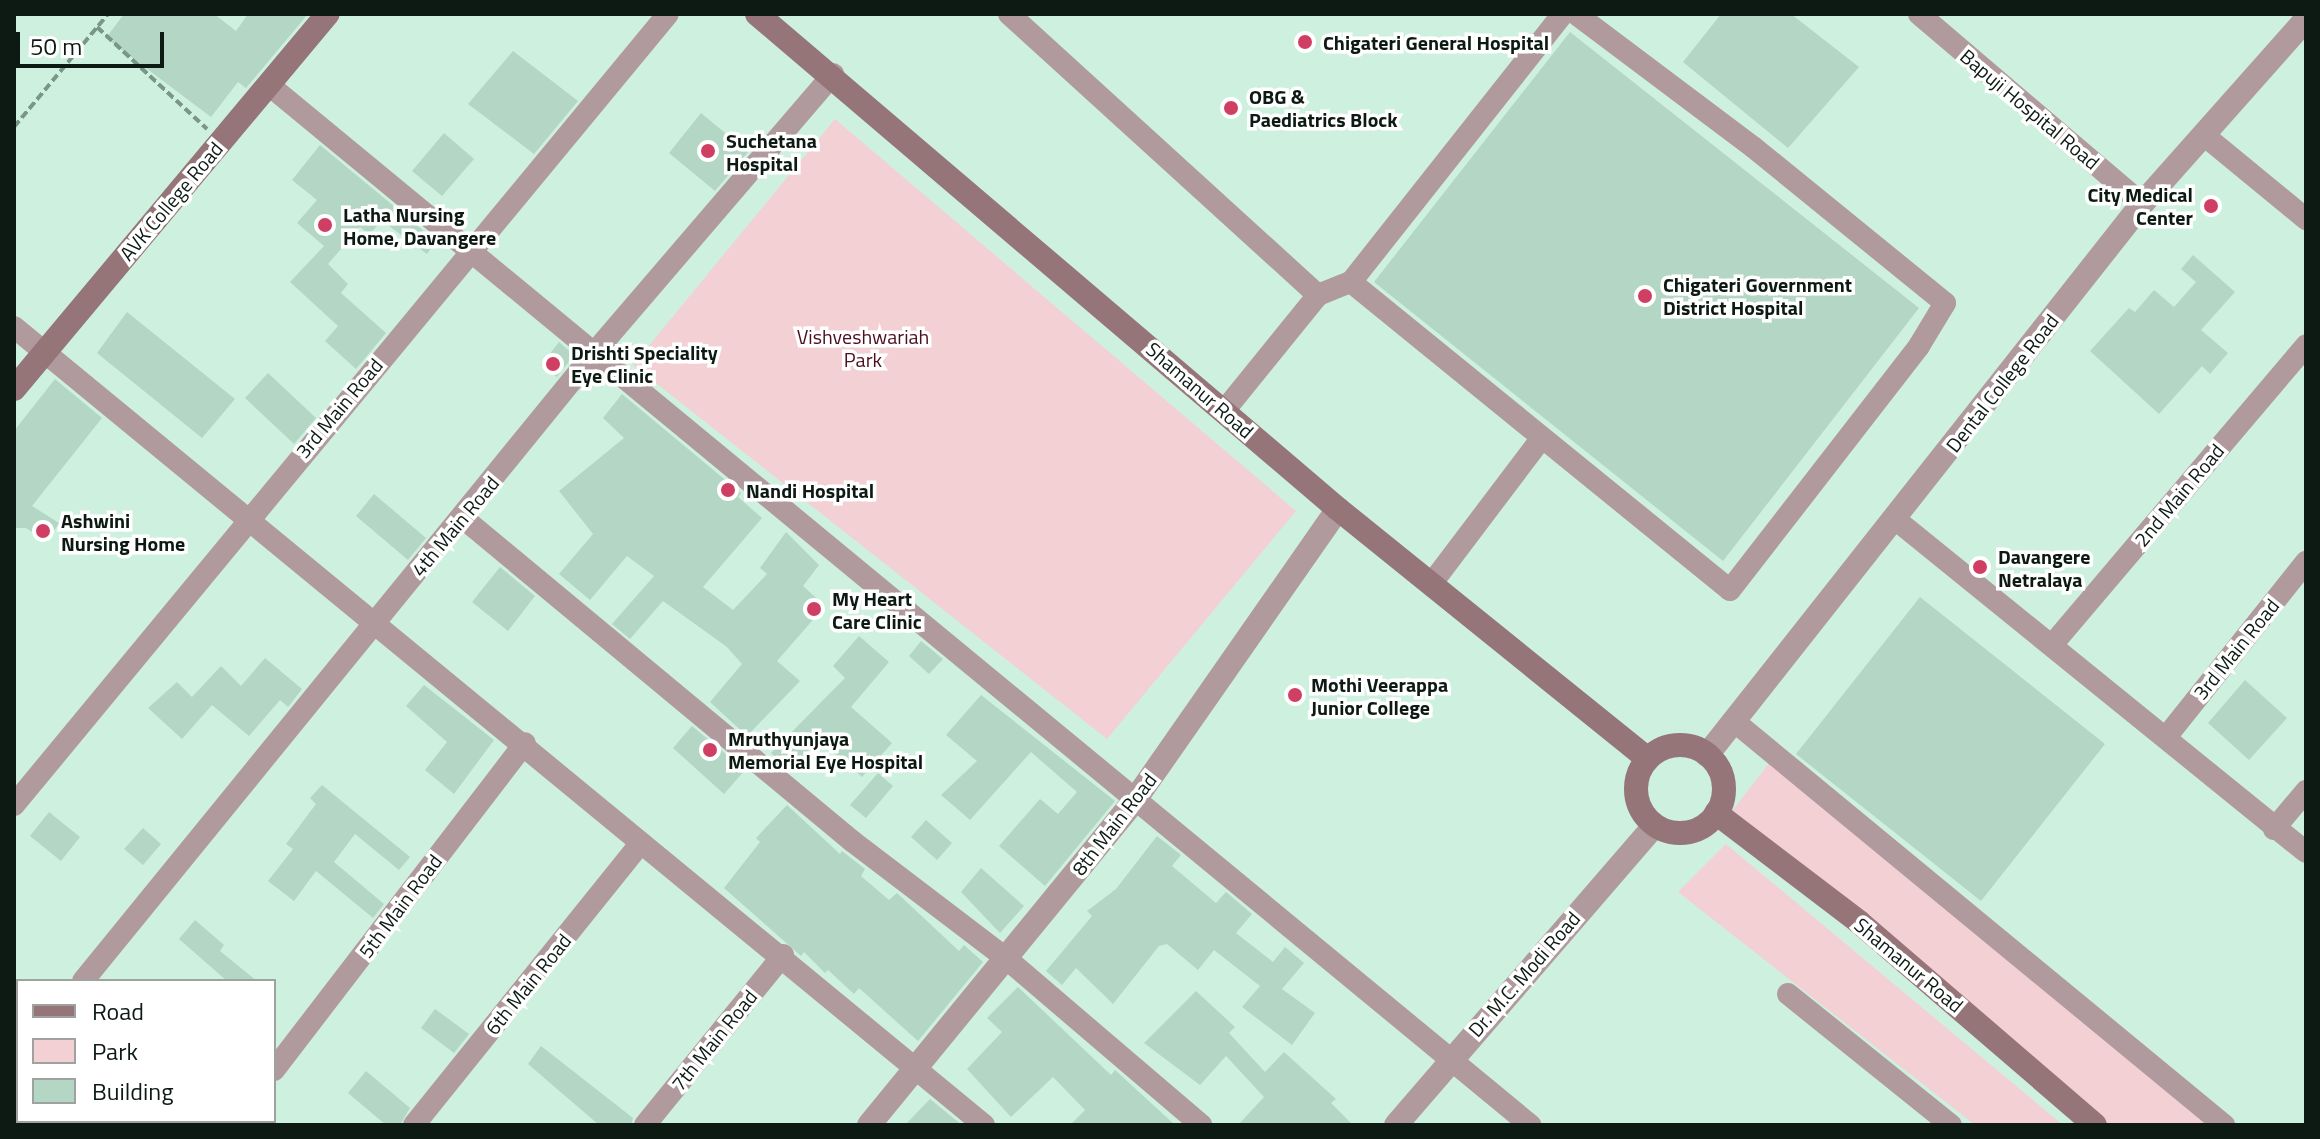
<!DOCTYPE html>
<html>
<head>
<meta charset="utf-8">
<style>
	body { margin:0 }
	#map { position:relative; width:2320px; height:1139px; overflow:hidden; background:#cef1df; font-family:"Titillium Web",sans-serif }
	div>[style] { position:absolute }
	.green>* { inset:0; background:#f2d0d4 }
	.building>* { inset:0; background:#b4d6c4 }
	.path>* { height:4px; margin-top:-2px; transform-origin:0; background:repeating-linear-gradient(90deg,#7b9588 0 8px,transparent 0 12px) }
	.minor>* { height:22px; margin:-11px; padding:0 11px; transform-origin:11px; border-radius:11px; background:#b19a9d }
	.tertiary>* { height:24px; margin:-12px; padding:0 12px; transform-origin:12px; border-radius:12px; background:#b19a9d }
	.secondary>* { height:24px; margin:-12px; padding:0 12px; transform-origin:12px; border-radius:12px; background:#967579 }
	.secondary>.ring { margin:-12px; padding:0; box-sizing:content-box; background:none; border:24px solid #967579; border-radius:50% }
	.dots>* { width:22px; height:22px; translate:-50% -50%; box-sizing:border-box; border:4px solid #fff; border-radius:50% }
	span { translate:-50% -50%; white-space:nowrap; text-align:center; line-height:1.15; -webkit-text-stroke:7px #fff; paint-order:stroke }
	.poi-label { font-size:20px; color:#0d1a14; font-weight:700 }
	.left { translate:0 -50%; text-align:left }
	.right { translate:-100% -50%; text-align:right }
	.street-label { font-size:20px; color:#0d1a14 }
	.park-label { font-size:20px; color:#4c0f1f }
	.frame { position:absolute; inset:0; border:16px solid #0d1a14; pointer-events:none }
	.legend { position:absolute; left:16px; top:979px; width:260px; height:144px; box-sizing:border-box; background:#fff; border:2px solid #9ea3a1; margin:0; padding:10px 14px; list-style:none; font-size:24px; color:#0d1a14 }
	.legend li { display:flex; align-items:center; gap:16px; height:40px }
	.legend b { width:40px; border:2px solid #9ea3a1 }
	.scale { position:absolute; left:16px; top:32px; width:148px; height:36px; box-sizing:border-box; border:4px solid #0d1a14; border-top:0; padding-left:10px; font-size:24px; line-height:28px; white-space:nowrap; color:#0d1a14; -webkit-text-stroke:6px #fff; paint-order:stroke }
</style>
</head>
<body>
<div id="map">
	<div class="green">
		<div style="clip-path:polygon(835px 119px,1296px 511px,1107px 739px,633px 365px)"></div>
		<div style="clip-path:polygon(1770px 762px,2215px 1125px,2101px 1125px,1729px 815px)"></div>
		<div style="clip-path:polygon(1726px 844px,2063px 1125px,1975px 1125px,1678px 892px)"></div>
	</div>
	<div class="building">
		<div style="clip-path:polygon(124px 14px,214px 14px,236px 31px,248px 14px,308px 14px,246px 88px,238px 82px,211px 117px,106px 38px)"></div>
		<div style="clip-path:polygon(1721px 14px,1791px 14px,1859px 67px,1788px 148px,1683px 62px)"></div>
		<div style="clip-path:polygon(1570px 32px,1919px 308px,1723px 561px,1374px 282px)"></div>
		<div style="clip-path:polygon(513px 51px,578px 101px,534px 154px,468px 104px)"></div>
		<div style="clip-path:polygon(701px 113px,748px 152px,715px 191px,669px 153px)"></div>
		<div style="clip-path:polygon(444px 133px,474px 159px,442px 196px,412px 171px)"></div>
		<div style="clip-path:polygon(320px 145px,436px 241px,427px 254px,381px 220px,370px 235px,360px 227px,328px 264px,348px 284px,341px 293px,386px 333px,356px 369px,325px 341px,338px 326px,290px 282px,324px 246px,297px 223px,317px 200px,292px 180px)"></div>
		<div style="clip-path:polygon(2193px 255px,2235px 292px,2201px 330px,2228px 353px,2210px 374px,2202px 366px,2159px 414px,2090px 351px,2129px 308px,2135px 312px,2154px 290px,2174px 307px,2196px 282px,2181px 269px)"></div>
		<div style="clip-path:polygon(127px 312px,235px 399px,202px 438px,97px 353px)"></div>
		<div style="clip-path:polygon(559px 342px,574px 355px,557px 377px,541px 365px)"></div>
		<div style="clip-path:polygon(268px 373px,316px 418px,294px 444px,245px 398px)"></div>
		<div style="clip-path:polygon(55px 379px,102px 418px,32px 506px,59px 523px,47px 542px,26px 528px,14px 528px,14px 431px)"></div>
		<div style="clip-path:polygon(622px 394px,741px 493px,738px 497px,762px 518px,703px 587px,733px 610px,767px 574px,760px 568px,786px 532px,819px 565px,803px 586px,825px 606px,777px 661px,800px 681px,747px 736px,710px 702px,742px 664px,727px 647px,663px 601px,630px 639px,612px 624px,654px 576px,627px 556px,590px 600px,559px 574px,593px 534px,559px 491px,624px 438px,603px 418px)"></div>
		<div style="clip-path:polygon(374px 494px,426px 538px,408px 560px,356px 516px)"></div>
		<div style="clip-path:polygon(500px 567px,535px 596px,508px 631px,472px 602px)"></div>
		<div style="clip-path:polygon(1920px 597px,2105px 744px,1981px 901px,1796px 754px)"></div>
		<div style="clip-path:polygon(859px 636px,889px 662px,851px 707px,892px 743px,862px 777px,818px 739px,791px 770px,771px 753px,845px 678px,833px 666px)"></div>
		<div style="clip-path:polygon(921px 641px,943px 659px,929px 674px,909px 656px)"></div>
		<div style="clip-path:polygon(265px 658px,302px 689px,288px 707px,280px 700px,249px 736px,212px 705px,182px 739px,148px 708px,177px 682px,192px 697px,221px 666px,241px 686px)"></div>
		<div style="clip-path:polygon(2245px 680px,2287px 718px,2249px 760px,2208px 723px)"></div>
		<div style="clip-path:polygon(424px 685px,494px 740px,454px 794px,425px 770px,447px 742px,406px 706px)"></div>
		<div style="clip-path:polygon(981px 695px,1115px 801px,1045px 886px,999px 846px,1040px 799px,1058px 814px,1077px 792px,1031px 752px,970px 820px,941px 795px,977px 761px,946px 735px)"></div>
		<div style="clip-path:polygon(692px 726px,745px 770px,724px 794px,673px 748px)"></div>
		<div style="clip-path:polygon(878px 773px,893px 786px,866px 818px,850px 805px)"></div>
		<div style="clip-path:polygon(322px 785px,410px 857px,399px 870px,355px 834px,334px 862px,384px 904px,373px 918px,316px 871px,294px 901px,268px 881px,293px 849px,286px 844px,316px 804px,310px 798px)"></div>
		<div style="clip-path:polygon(787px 805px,840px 854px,842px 851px,865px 869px,861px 876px,889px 900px,897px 893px,959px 951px,964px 945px,983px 962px,918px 1041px,859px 988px,854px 994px,828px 970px,825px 973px,804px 952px,801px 956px,724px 888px,760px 842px,756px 838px)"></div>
		<div style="clip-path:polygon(49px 812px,80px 837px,61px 861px,30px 836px)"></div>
		<div style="clip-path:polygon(926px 820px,952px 843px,937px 860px,911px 837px)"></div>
		<div style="clip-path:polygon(143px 828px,161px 844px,143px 865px,124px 849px)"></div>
		<div style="clip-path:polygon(1157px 836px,1181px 855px,1172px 866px,1216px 903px,1226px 892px,1252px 914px,1236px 933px,1273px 962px,1285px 947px,1304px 963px,1282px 989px,1315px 1013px,1292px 1045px,1242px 1007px,1260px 986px,1214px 950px,1198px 970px,1167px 944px,1159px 946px,1113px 1004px,1076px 968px,1062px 985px,1046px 971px,1092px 916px,1087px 911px,1116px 889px)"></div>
		<div style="clip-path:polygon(981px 868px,1024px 906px,1000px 933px,961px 892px)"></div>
		<div style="clip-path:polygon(195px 920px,224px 945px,220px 951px,257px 981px,227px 981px,179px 939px)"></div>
		<div style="clip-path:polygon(1018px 987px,1111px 1075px,1115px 1070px,1175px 1125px,1070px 1125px,1085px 1110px,1053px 1077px,1011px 1117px,967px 1069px,1002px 1032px,987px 1018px)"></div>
		<div style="clip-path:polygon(1196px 991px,1235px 1027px,1229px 1033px,1265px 1072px,1284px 1052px,1336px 1099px,1331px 1103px,1353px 1125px,1238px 1125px,1264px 1097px,1226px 1056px,1200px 1085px,1144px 1043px)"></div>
		<div style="clip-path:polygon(435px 1009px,469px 1034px,454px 1053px,421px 1028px)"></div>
		<div style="clip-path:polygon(541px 1046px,633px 1118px,631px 1125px,599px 1125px,528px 1064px)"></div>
		<div style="clip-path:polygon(366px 1071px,410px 1108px,400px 1125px,386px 1125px,348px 1093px)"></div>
		<div style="clip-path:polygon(930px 1099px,962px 1125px,905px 1125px)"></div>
	</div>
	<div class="path">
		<div style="left:97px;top:27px;width:150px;rotate:42.8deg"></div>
		<div style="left:14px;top:127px;width:147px;rotate:-50.2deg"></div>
	</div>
	<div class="minor">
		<div style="left:1009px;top:14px;width:418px;rotate:42.3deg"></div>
		<div style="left:1318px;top:295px;width:149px;rotate:129deg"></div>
		<div style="left:1919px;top:14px;width:293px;rotate:40.4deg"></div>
		<div style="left:269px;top:85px;width:1635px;rotate:39.51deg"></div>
		<div style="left:2205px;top:136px;width:131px;rotate:39.4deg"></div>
		<div style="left:1351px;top:282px;width:342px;rotate:-51.7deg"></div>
		<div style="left:1318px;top:295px;width:35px;rotate:-22deg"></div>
		<div style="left:1351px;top:282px;width:488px;rotate:39.1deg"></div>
		<div style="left:1730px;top:590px;width:309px;rotate:-52.2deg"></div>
		<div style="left:1919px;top:346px;width:50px;rotate:-58.8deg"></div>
		<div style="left:1945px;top:303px;width:247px;rotate:-140.9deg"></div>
		<div style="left:1753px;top:147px;width:221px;rotate:-143.1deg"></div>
		<div style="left:14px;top:327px;width:1256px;rotate:39.44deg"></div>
		<div style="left:463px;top:518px;width:506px;rotate:39.7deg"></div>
		<div style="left:852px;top:841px;width:196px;rotate:37.3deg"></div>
		<div style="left:1008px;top:960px;width:254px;rotate:40.5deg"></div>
		<div style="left:1895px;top:519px;width:529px;rotate:39.02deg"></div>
		<div style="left:1432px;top:583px;width:181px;rotate:-52.9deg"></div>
		<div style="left:2052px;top:645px;width:393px;rotate:-49.7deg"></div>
		<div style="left:1735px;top:722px;width:634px;rotate:39.49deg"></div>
		<div style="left:2167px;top:736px;width:223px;rotate:-51.4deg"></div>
		<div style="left:14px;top:805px;width:1026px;rotate:-50.42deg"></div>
		<div style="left:2274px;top:829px;width:50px;rotate:-49.9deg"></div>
		<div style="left:83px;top:981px;width:811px;rotate:-50.85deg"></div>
		<div style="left:595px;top:352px;width:366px;rotate:-49.4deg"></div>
		<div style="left:1788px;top:994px;width:209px;rotate:38.8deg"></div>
		<div style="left:14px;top:1066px;width:6px;rotate:-51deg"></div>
		<div style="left:274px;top:1070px;width:412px;rotate:-52.5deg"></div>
		<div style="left:232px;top:1125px;width:5px;rotate:-53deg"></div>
		<div style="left:414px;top:1125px;width:362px;rotate:-51.2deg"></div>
		<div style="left:645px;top:1125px;width:219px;rotate:-50.9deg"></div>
	</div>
	<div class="tertiary">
		<div style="left:1707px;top:755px;width:702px;rotate:-51.71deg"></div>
		<div style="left:2142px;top:204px;width:247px;rotate:-48.4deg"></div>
		<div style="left:869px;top:1125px;width:424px;rotate:-50.7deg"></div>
		<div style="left:1137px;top:797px;width:351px;rotate:-55.1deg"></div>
		<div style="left:1396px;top:1125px;width:396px;rotate:-49.2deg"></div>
	</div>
	<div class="secondary">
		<div style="left:757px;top:14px;width:763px;rotate:40.43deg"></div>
		<div style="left:1338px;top:509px;width:398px;rotate:38.9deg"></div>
		<div style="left:14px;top:389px;width:489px;rotate:-50.1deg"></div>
		<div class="ring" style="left:1636px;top:745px;width:64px;height:64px"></div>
		<div style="left:1716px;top:813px;width:180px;rotate:37.3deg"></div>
		<div style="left:1859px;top:922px;width:311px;rotate:40.7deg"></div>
	</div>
	<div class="dots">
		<div style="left:1305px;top:42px;background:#cf3f63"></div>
		<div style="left:1231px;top:108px;background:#cf3f63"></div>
		<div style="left:708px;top:151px;background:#cf3f63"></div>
		<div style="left:2211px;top:206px;background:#cf3f63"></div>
		<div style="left:325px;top:225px;background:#cf3f63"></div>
		<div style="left:1645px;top:296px;background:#cf3f63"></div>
		<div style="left:553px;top:364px;background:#cf3f63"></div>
		<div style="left:728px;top:490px;background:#cf3f63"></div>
		<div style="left:43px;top:531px;background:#cf3f63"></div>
		<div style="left:1980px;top:567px;background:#cf3f63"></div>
		<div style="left:814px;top:609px;background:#cf3f63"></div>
		<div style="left:1295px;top:695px;background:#cf3f63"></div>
		<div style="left:710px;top:750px;background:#cf3f63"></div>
	</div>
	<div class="poi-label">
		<span class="left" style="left:1323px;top:42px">Chigateri General Hospital</span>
		<span class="left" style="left:1249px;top:108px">OBG &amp;<br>Paediatrics Block</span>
		<span class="left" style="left:726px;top:152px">Suchetana<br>Hospital</span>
		<span class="right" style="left:2193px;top:206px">City Medical<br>Center</span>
		<span class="left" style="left:343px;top:226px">Latha Nursing<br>Home, Davangere</span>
		<span class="left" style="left:1663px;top:296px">Chigateri Government<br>District Hospital</span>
		<span class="left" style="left:571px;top:364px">Drishti Speciality<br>Eye Clinic</span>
		<span class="left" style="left:746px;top:490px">Nandi Hospital</span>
		<span class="left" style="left:61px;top:532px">Ashwini<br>Nursing Home</span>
		<span class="left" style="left:1998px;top:568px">Davangere<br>Netralaya</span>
		<span class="left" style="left:832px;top:610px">My Heart<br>Care Clinic</span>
		<span class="left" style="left:1311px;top:696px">Mothi Veerappa<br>Junior College</span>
		<span class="left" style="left:728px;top:750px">Mruthyunjaya<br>Memorial Eye Hospital</span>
	</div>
	<div class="street-label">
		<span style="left:2030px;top:109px;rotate:40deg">Bapuji Hospital Road</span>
		<span style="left:171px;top:201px;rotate:-50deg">AVK College Road</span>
		<span style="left:2002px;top:383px;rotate:-52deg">Dental College Road</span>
		<span style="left:1200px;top:390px;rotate:41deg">Shamanur Road</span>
		<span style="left:339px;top:408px;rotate:-50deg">3rd Main Road</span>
		<span style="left:2179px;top:495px;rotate:-50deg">2nd Main Road</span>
		<span style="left:455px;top:526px;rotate:-50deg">4th Main Road</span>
		<span style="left:2236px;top:649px;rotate:-51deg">3rd Main Road</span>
		<span style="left:1114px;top:824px;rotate:-52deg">8th Main Road</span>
		<span style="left:400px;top:906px;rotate:-53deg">5th Main Road</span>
		<span style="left:1909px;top:965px;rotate:40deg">Shamanur Road</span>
		<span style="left:1524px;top:974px;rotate:-49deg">Dr. M.C. Modi Road</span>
		<span style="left:528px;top:984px;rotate:-51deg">6th Main Road</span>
		<span style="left:714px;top:1040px;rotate:-51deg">7th Main Road</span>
	</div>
	<div class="park-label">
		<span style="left:863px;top:348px">Vishveshwariah<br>Park</span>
	</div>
	<div class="frame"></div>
	<ul class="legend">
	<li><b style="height:10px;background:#967579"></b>Road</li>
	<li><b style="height:22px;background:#f2d0d4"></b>Park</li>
	<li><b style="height:22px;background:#b4d6c4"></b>Building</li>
	</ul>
	<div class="scale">50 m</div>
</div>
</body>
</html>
